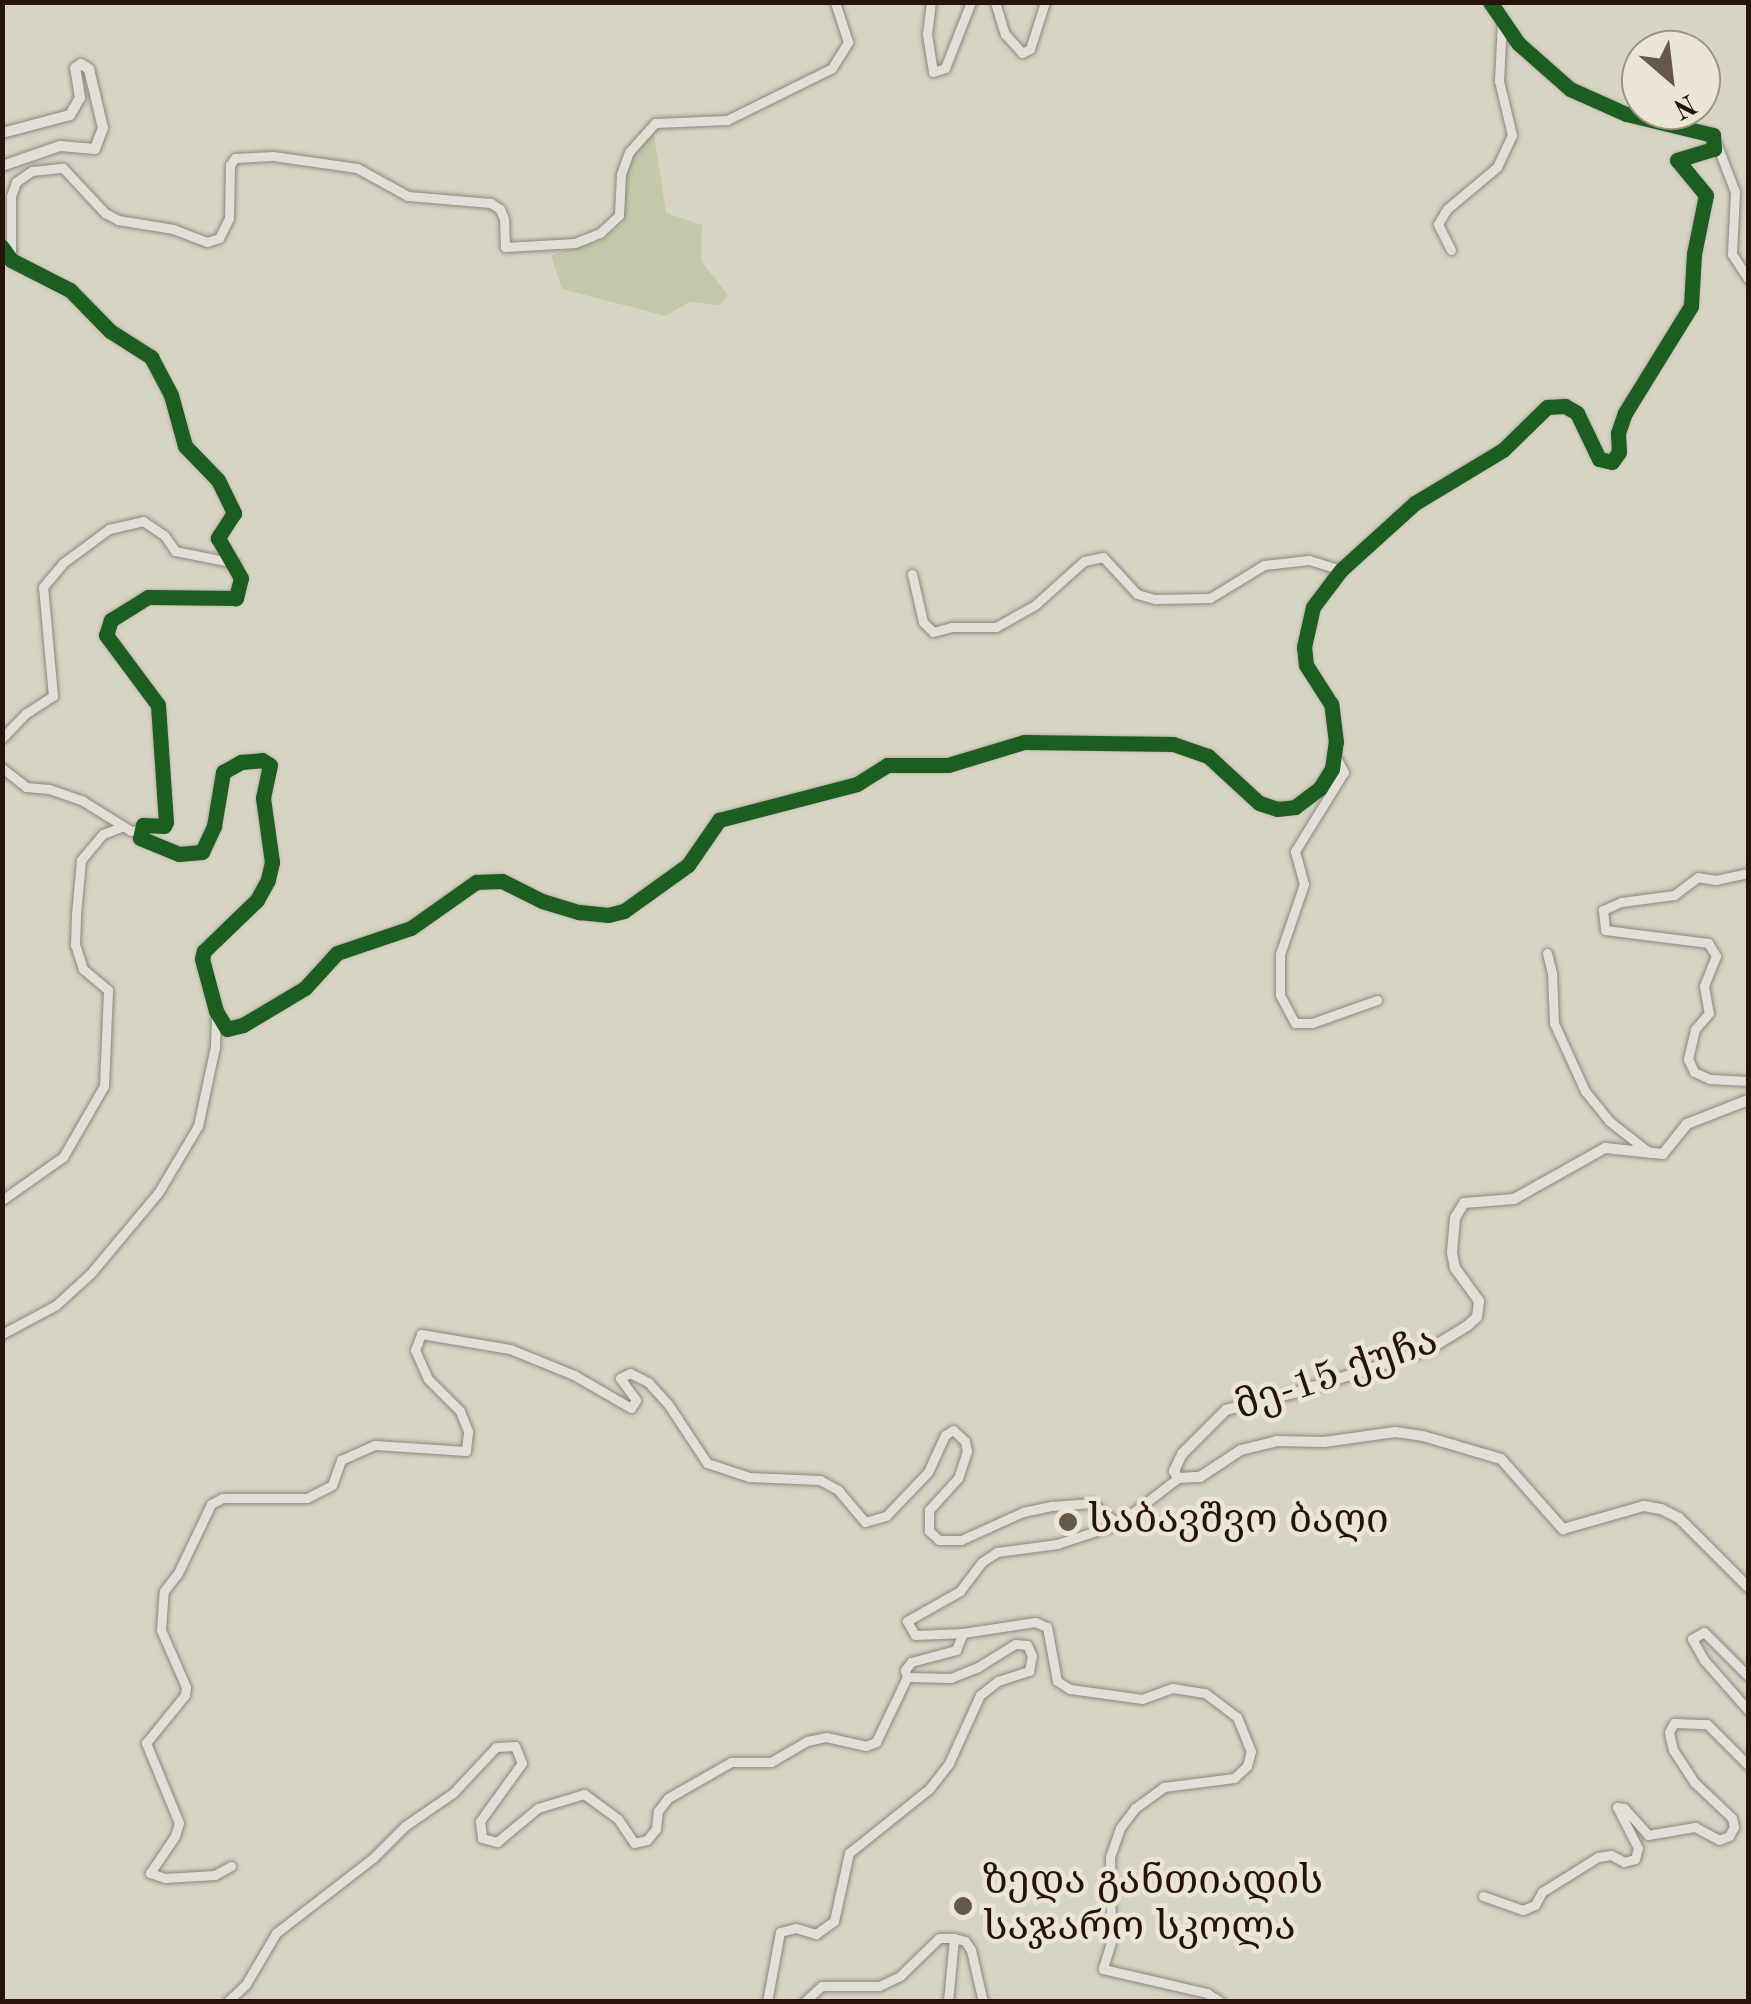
<!DOCTYPE html>
<html>
<head>
<meta charset="utf-8">
<style>
	body { margin:0 }
	#map { position:relative; width:1751px; height:2004px; overflow:hidden; background:#d8d4c4; font-family:"Old Standard TT","Noto Serif Georgian",serif }
	div>[style] { position:absolute }
	.green>* { inset:0; background:#c3c8a8 }
	.roads { filter:drop-shadow(0 0 2px #8b867c) drop-shadow(0 0 2px #8b867c) }
	.minor>* { height:9px; margin:-4.5px; padding:0 4.5px; transform-origin:4.5px; border-radius:4.5px; background:#e1dfd8 }
	.tertiary>* { height:10px; margin:-5px; padding:0 5px; transform-origin:5px; border-radius:5px; background:#e1dfd8 }
	.cycleway>* { height:15px; margin:-7.5px; padding:0 7.5px; transform-origin:7.5px; border-radius:7.5px; background:#1b5e20 }
	.dots>* { width:28px; height:28px; translate:-50% -50%; box-sizing:border-box; border:5px solid #ebe6d3; border-radius:50% }
	span { translate:-50% -50%; white-space:nowrap; text-align:center; line-height:1.15; -webkit-text-stroke:9px #ebe6d3; paint-order:stroke }
	.street-label { font-size:40px; color:#28130b }
	.poi-label { font-size:40px; color:#28130b }
	.left { translate:0 -50%; text-align:left }
	.frame { position:absolute; inset:0; border:5px solid #28130b; pointer-events:none }
	.north { position:absolute; left:1621px; top:30px; width:100px; height:100px; box-sizing:border-box; background:#ebe6d3; border:2px solid #9d9283; border-radius:50%; rotate:152deg; font-size:28px; font-weight:700; line-height:40px; text-align:center; color:#28130b }
	.north::after { content:''; display:block; margin:auto; width:35px; height:45px; background:#66574c; clip-path:polygon(50% 0,100% 100%,50% 72%,0 100%) }
</style>
</head>
<body>
<div id="map">
	<div class="green">
		<div style="clip-path:polygon(654px 134px,666px 213px,702px 225px,701px 261px,728px 295px,720px 305px,689px 302px,666px 316px,562px 289px,551px 255px,601px 241px,623px 224px,625px 172px,631px 152px)"></div>
	</div>
	<div class="roads">
		<div class="minor">
			<div style="left:931px;top:2px;width:32px;rotate:97deg"></div>
			<div style="left:927px;top:34px;width:38px;rotate:81deg"></div>
			<div style="left:933px;top:72px;width:13px;rotate:-18deg"></div>
			<div style="left:945px;top:68px;width:71px;rotate:-68.5deg"></div>
			<div style="left:995px;top:2px;width:34px;rotate:73deg"></div>
			<div style="left:1005px;top:34px;width:25px;rotate:48deg"></div>
			<div style="left:1022px;top:53px;width:9px;rotate:-27deg"></div>
			<div style="left:1030px;top:49px;width:49px;rotate:-72.3deg"></div>
			<div style="left:1717px;top:145px;width:50px;rotate:69deg"></div>
			<div style="left:1735px;top:192px;width:62px;rotate:92.8deg"></div>
			<div style="left:1732px;top:254px;width:30px;rotate:57deg"></div>
			<div style="left:1451px;top:250px;width:29px;rotate:-117deg"></div>
			<div style="left:1438px;top:224px;width:17px;rotate:-59deg"></div>
			<div style="left:1447px;top:209px;width:65px;rotate:-40deg"></div>
			<div style="left:1497px;top:167px;width:35px;rotate:-65deg"></div>
			<div style="left:1512px;top:135px;width:56px;rotate:-103.5deg"></div>
			<div style="left:1499px;top:81px;width:59px;rotate:-87.1deg"></div>
			<div style="left:11px;top:260px;width:64px;rotate:-90deg"></div>
			<div style="left:11px;top:196px;width:15px;rotate:-70deg"></div>
			<div style="left:16px;top:182px;width:19px;rotate:-35deg"></div>
			<div style="left:32px;top:171px;width:31px;rotate:-6deg"></div>
			<div style="left:63px;top:168px;width:62px;rotate:47deg"></div>
			<div style="left:105px;top:213px;width:15px;rotate:28deg"></div>
			<div style="left:118px;top:220px;width:56px;rotate:9.3deg"></div>
			<div style="left:173px;top:229px;width:36px;rotate:21deg"></div>
			<div style="left:207px;top:242px;width:13px;rotate:-18deg"></div>
			<div style="left:219px;top:238px;width:22px;rotate:-63deg"></div>
			<div style="left:229px;top:218px;width:53px;rotate:-88.9deg"></div>
			<div style="left:230px;top:165px;width:9px;rotate:-54deg"></div>
			<div style="left:235px;top:158px;width:38px;rotate:-3deg"></div>
			<div style="left:273px;top:156px;width:85px;rotate:8.1deg"></div>
			<div style="left:357px;top:168px;width:58px;rotate:28.8deg"></div>
			<div style="left:408px;top:196px;width:83px;rotate:4.8deg"></div>
			<div style="left:491px;top:203px;width:11px;rotate:34deg"></div>
			<div style="left:500px;top:209px;width:11px;rotate:68deg"></div>
			<div style="left:504px;top:219px;width:28px;rotate:88deg"></div>
			<div style="left:505px;top:247px;width:70px;rotate:-3.3deg"></div>
			<div style="left:575px;top:243px;width:27px;rotate:-22deg"></div>
			<div style="left:600px;top:233px;width:26px;rotate:-43deg"></div>
			<div style="left:619px;top:215px;width:41px;rotate:-87.2deg"></div>
			<div style="left:621px;top:174px;width:23px;rotate:-70deg"></div>
			<div style="left:629px;top:152px;width:39px;rotate:-48deg"></div>
			<div style="left:655px;top:123px;width:72px;rotate:-2.4deg"></div>
			<div style="left:727px;top:120px;width:117px;rotate:-26.3deg"></div>
			<div style="left:832px;top:68px;width:31px;rotate:-58deg"></div>
			<div style="left:848px;top:42px;width:42px;rotate:-108deg"></div>
			<div style="left:912px;top:574px;width:49px;rotate:77.1deg"></div>
			<div style="left:923px;top:622px;width:14px;rotate:45deg"></div>
			<div style="left:933px;top:632px;width:20px;rotate:-15deg"></div>
			<div style="left:952px;top:627px;width:44px"></div>
			<div style="left:996px;top:627px;width:45px;rotate:-29.4deg"></div>
			<div style="left:1035px;top:605px;width:66px;rotate:-41.9deg"></div>
			<div style="left:1084px;top:561px;width:14px;rotate:-12deg"></div>
			<div style="left:1098px;top:558px;width:5px;rotate:-11deg"></div>
			<div style="left:1103px;top:557px;width:50px;rotate:47.4deg"></div>
			<div style="left:1137px;top:594px;width:19px;rotate:16deg"></div>
			<div style="left:1155px;top:599px;width:55px;rotate:-1deg"></div>
			<div style="left:1210px;top:598px;width:63px;rotate:-31.4deg"></div>
			<div style="left:1264px;top:565px;width:45px;rotate:-6.3deg"></div>
			<div style="left:1309px;top:560px;width:34px;rotate:17deg"></div>
			<div style="left:2px;top:738px;width:33px;rotate:-46deg"></div>
			<div style="left:25px;top:714px;width:33px;rotate:-33deg"></div>
			<div style="left:53px;top:696px;width:109px;rotate:-95.2deg"></div>
			<div style="left:43px;top:587px;width:31px;rotate:-50deg"></div>
			<div style="left:63px;top:563px;width:57px;rotate:-36.5deg"></div>
			<div style="left:109px;top:529px;width:35px;rotate:-13deg"></div>
			<div style="left:143px;top:521px;width:25px;rotate:34deg"></div>
			<div style="left:164px;top:535px;width:19px;rotate:55deg"></div>
			<div style="left:175px;top:551px;width:61px;rotate:11.3deg"></div>
			<div style="left:1334px;top:754px;width:21px;rotate:61deg"></div>
			<div style="left:1344px;top:772px;width:93px;rotate:121.8deg"></div>
			<div style="left:1295px;top:851px;width:34px;rotate:75deg"></div>
			<div style="left:1304px;top:884px;width:74px;rotate:108.9deg"></div>
			<div style="left:1280px;top:954px;width:41px;rotate:90deg"></div>
			<div style="left:1280px;top:995px;width:32px;rotate:62deg"></div>
			<div style="left:1295px;top:1023px;width:17px"></div>
			<div style="left:1312px;top:1023px;width:69px;rotate:-19.5deg"></div>
			<div style="left:2px;top:768px;width:31px;rotate:38deg"></div>
			<div style="left:26px;top:787px;width:23px;rotate:5deg"></div>
			<div style="left:49px;top:789px;width:36px;rotate:19deg"></div>
			<div style="left:83px;top:801px;width:57px;rotate:32deg"></div>
			<div style="left:131px;top:831px;width:8px;rotate:-7deg"></div>
			<div style="left:1748px;top:873px;width:33px;rotate:168deg"></div>
			<div style="left:1716px;top:880px;width:18px;rotate:-171deg"></div>
			<div style="left:1698px;top:877px;width:30px;rotate:143deg"></div>
			<div style="left:1674px;top:895px;width:53px;rotate:172.5deg"></div>
			<div style="left:1621px;top:902px;width:20px;rotate:156deg"></div>
			<div style="left:1603px;top:910px;width:20px;rotate:84deg"></div>
			<div style="left:1605px;top:930px;width:104px;rotate:7.2deg"></div>
			<div style="left:1708px;top:943px;width:15px;rotate:58deg"></div>
			<div style="left:1716px;top:956px;width:32px;rotate:112deg"></div>
			<div style="left:1704px;top:986px;width:27px;rotate:80deg"></div>
			<div style="left:1709px;top:1013px;width:21px;rotate:131deg"></div>
			<div style="left:1695px;top:1029px;width:31px;rotate:103deg"></div>
			<div style="left:1688px;top:1059px;width:14px;rotate:65deg"></div>
			<div style="left:1694px;top:1072px;width:17px;rotate:24deg"></div>
			<div style="left:1710px;top:1079px;width:38px;rotate:3deg"></div>
			<div style="left:1547px;top:953px;width:21px;rotate:76deg"></div>
			<div style="left:1552px;top:973px;width:50px;rotate:87.7deg"></div>
			<div style="left:1554px;top:1023px;width:75px;rotate:65.5deg"></div>
			<div style="left:1585px;top:1091px;width:38px;rotate:51deg"></div>
			<div style="left:1609px;top:1121px;width:52px;rotate:38deg"></div>
			<div style="left:2px;top:1200px;width:75px;rotate:-35.2deg"></div>
			<div style="left:63px;top:1157px;width:82px;rotate:-60deg"></div>
			<div style="left:104px;top:1086px;width:96px;rotate:-87.6deg"></div>
			<div style="left:108px;top:990px;width:33px;rotate:-140deg"></div>
			<div style="left:83px;top:969px;width:25px;rotate:-108deg"></div>
			<div style="left:75px;top:945px;width:31px;rotate:-88deg"></div>
			<div style="left:76px;top:914px;width:54px;rotate:-84.7deg"></div>
			<div style="left:81px;top:860px;width:34px;rotate:-50deg"></div>
			<div style="left:103px;top:834px;width:22px;rotate:-21deg"></div>
			<div style="left:2px;top:1334px;width:61px;rotate:-28.2deg"></div>
			<div style="left:56px;top:1305px;width:47px;rotate:-42.4deg"></div>
			<div style="left:91px;top:1273px;width:104px;rotate:-50.1deg"></div>
			<div style="left:158px;top:1193px;width:78px;rotate:-59.2deg"></div>
			<div style="left:198px;top:1126px;width:81px;rotate:-77.9deg"></div>
			<div style="left:215px;top:1047px;width:36px;rotate:-88deg"></div>
			<div style="left:963px;top:1633px;width:73px;rotate:-8.7deg"></div>
			<div style="left:1035px;top:1622px;width:13px;rotate:23deg"></div>
			<div style="left:1047px;top:1627px;width:55px;rotate:79.5deg"></div>
			<div style="left:1057px;top:1681px;width:15px;rotate:32deg"></div>
			<div style="left:1070px;top:1689px;width:73px;rotate:7.9deg"></div>
			<div style="left:1142px;top:1699px;width:32px;rotate:-20deg"></div>
			<div style="left:1172px;top:1688px;width:33px;rotate:9deg"></div>
			<div style="left:1205px;top:1693px;width:40px;rotate:37deg"></div>
			<div style="left:1237px;top:1717px;width:37px;rotate:68deg"></div>
			<div style="left:1251px;top:1751px;width:16px;rotate:105deg"></div>
			<div style="left:1247px;top:1766px;width:18px;rotate:137deg"></div>
			<div style="left:1234px;top:1778px;width:71px;rotate:172.7deg"></div>
			<div style="left:1164px;top:1787px;width:36px;rotate:144deg"></div>
			<div style="left:1135px;top:1808px;width:25px;rotate:127deg"></div>
			<div style="left:1120px;top:1828px;width:31px;rotate:109deg"></div>
			<div style="left:1110px;top:1857px;width:85px;rotate:89.3deg"></div>
			<div style="left:1111px;top:1942px;width:28px;rotate:107deg"></div>
			<div style="left:1103px;top:1969px;width:107px;rotate:13deg"></div>
			<div style="left:1207px;top:1993px;width:17px;rotate:33deg"></div>
			<div style="left:1748px;top:1676px;width:62px;rotate:-135deg"></div>
			<div style="left:1704px;top:1632px;width:14px;rotate:150deg"></div>
			<div style="left:1692px;top:1639px;width:24px;rotate:60deg"></div>
			<div style="left:1704px;top:1660px;width:67px;rotate:48.7deg"></div>
			<div style="left:231px;top:1866px;width:18px;rotate:151deg"></div>
			<div style="left:215px;top:1875px;width:50px;rotate:176.6deg"></div>
			<div style="left:165px;top:1878px;width:16px;rotate:-162deg"></div>
			<div style="left:150px;top:1873px;width:45px;rotate:-56deg"></div>
			<div style="left:175px;top:1836px;width:14px;rotate:-73deg"></div>
			<div style="left:179px;top:1823px;width:87px;rotate:-112.4deg"></div>
			<div style="left:146px;top:1743px;width:62px;rotate:-50.9deg"></div>
			<div style="left:185px;top:1695px;width:8px;rotate:-83deg"></div>
			<div style="left:186px;top:1687px;width:62px;rotate:-113.7deg"></div>
			<div style="left:161px;top:1630px;width:39px;rotate:-86deg"></div>
			<div style="left:164px;top:1591px;width:23px;rotate:-52deg"></div>
			<div style="left:178px;top:1573px;width:76px;rotate:-64.4deg"></div>
			<div style="left:211px;top:1504px;width:13px;rotate:-27deg"></div>
			<div style="left:223px;top:1498px;width:84px"></div>
			<div style="left:307px;top:1498px;width:28px;rotate:-27deg"></div>
			<div style="left:332px;top:1485px;width:27px;rotate:-70deg"></div>
			<div style="left:341px;top:1460px;width:37px;rotate:-24deg"></div>
			<div style="left:375px;top:1445px;width:91px;rotate:3.8deg"></div>
			<div style="left:466px;top:1451px;width:20px;rotate:-84deg"></div>
			<div style="left:468px;top:1431px;width:22px;rotate:-112deg"></div>
			<div style="left:460px;top:1411px;width:45px;rotate:-135deg"></div>
			<div style="left:428px;top:1379px;width:32px;rotate:-114deg"></div>
			<div style="left:415px;top:1350px;width:17px;rotate:-69deg"></div>
			<div style="left:421px;top:1334px;width:90px;rotate:9.6deg"></div>
			<div style="left:510px;top:1349px;width:69px;rotate:22.1deg"></div>
			<div style="left:574px;top:1375px;width:66px;rotate:30.1deg"></div>
			<div style="left:631px;top:1408px;width:9px;rotate:-58deg"></div>
			<div style="left:636px;top:1400px;width:27px;rotate:-126deg"></div>
			<div style="left:620px;top:1378px;width:11px;rotate:-27deg"></div>
			<div style="left:630px;top:1373px;width:20px;rotate:27deg"></div>
			<div style="left:648px;top:1382px;width:30px;rotate:48deg"></div>
			<div style="left:668px;top:1404px;width:71px;rotate:56.5deg"></div>
			<div style="left:707px;top:1463px;width:44px;rotate:18.4deg"></div>
			<div style="left:749px;top:1477px;width:71px;rotate:2.4deg"></div>
			<div style="left:820px;top:1480px;width:21px;rotate:29deg"></div>
			<div style="left:838px;top:1490px;width:42px;rotate:49.8deg"></div>
			<div style="left:865px;top:1522px;width:22px;rotate:-16deg"></div>
			<div style="left:886px;top:1516px;width:61px;rotate:-46.3deg"></div>
			<div style="left:928px;top:1472px;width:41px;rotate:-65.3deg"></div>
			<div style="left:945px;top:1435px;width:9px;rotate:-32deg"></div>
			<div style="left:953px;top:1430px;width:16px;rotate:43deg"></div>
			<div style="left:965px;top:1441px;width:10px;rotate:79deg"></div>
			<div style="left:967px;top:1451px;width:28px;rotate:108deg"></div>
			<div style="left:958px;top:1478px;width:43px;rotate:132.2deg"></div>
			<div style="left:929px;top:1510px;width:21px;rotate:90deg"></div>
			<div style="left:929px;top:1531px;width:13px;rotate:42deg"></div>
			<div style="left:939px;top:1540px;width:22px"></div>
			<div style="left:961px;top:1540px;width:68px;rotate:-24.3deg"></div>
			<div style="left:1023px;top:1512px;width:30px;rotate:-12deg"></div>
			<div style="left:1052px;top:1506px;width:40px;rotate:-4.3deg"></div>
			<div style="left:1092px;top:1503px;width:33px;rotate:39deg"></div>
			<div style="left:1483px;top:1896px;width:42px;rotate:19.3deg"></div>
			<div style="left:1523px;top:1910px;width:13px;rotate:-23deg"></div>
			<div style="left:1535px;top:1905px;width:15px;rotate:-62deg"></div>
			<div style="left:1542px;top:1892px;width:66px;rotate:-32deg"></div>
			<div style="left:1598px;top:1857px;width:13px;rotate:-9deg"></div>
			<div style="left:1611px;top:1855px;width:15px;rotate:28deg"></div>
			<div style="left:1624px;top:1862px;width:11px;rotate:-15deg"></div>
			<div style="left:1635px;top:1859px;width:11px;rotate:-75deg"></div>
			<div style="left:1638px;top:1848px;width:46px;rotate:-117.1deg"></div>
			<div style="left:1617px;top:1807px;width:7px;rotate:8deg"></div>
			<div style="left:1624px;top:1808px;width:36px;rotate:48deg"></div>
			<div style="left:1648px;top:1835px;width:48px;rotate:-9.7deg"></div>
			<div style="left:1695px;top:1827px;width:27px;rotate:28deg"></div>
			<div style="left:1719px;top:1840px;width:11px;rotate:-22deg"></div>
			<div style="left:1729px;top:1836px;width:10px;rotate:-61deg"></div>
			<div style="left:1734px;top:1827px;width:9px;rotate:-103deg"></div>
			<div style="left:1732px;top:1818px;width:52px;rotate:-136.5deg"></div>
			<div style="left:1694px;top:1782px;width:38px;rotate:-123deg"></div>
			<div style="left:1673px;top:1750px;width:18px;rotate:-103deg"></div>
			<div style="left:1669px;top:1732px;width:10px;rotate:-61deg"></div>
			<div style="left:1674px;top:1723px;width:33px;rotate:2deg"></div>
			<div style="left:1707px;top:1724px;width:58px;rotate:45deg"></div>
			<div style="left:954px;top:1938px;width:11px;rotate:15deg"></div>
			<div style="left:965px;top:1941px;width:11px;rotate:56deg"></div>
			<div style="left:971px;top:1950px;width:53px;rotate:77deg"></div>
			<div style="left:227px;top:2002px;width:26px;rotate:-43deg"></div>
			<div style="left:246px;top:1984px;width:59px;rotate:-59.5deg"></div>
			<div style="left:276px;top:1933px;width:123px;rotate:-37.7deg"></div>
			<div style="left:373px;top:1858px;width:45px;rotate:-45deg"></div>
			<div style="left:405px;top:1826px;width:58px;rotate:-34.5deg"></div>
			<div style="left:453px;top:1793px;width:63px;rotate:-46.9deg"></div>
			<div style="left:496px;top:1747px;width:19px;rotate:-3deg"></div>
			<div style="left:515px;top:1746px;width:18px;rotate:68deg"></div>
			<div style="left:522px;top:1763px;width:72px;rotate:125.9deg"></div>
			<div style="left:480px;top:1821px;width:17px;rotate:83deg"></div>
			<div style="left:482px;top:1838px;width:16px;rotate:15deg"></div>
			<div style="left:497px;top:1842px;width:53px;rotate:-39.7deg"></div>
			<div style="left:538px;top:1808px;width:48px;rotate:-16.9deg"></div>
			<div style="left:584px;top:1794px;width:42px;rotate:36.3deg"></div>
			<div style="left:618px;top:1819px;width:29px;rotate:56deg"></div>
			<div style="left:634px;top:1843px;width:13px;rotate:-13deg"></div>
			<div style="left:647px;top:1840px;width:14px;rotate:-51deg"></div>
			<div style="left:656px;top:1829px;width:18px;rotate:-84deg"></div>
			<div style="left:658px;top:1811px;width:16px;rotate:-52deg"></div>
			<div style="left:668px;top:1798px;width:73px;rotate:-29.7deg"></div>
			<div style="left:731px;top:1762px;width:40px"></div>
			<div style="left:771px;top:1762px;width:42px;rotate:-30.3deg"></div>
			<div style="left:807px;top:1741px;width:19px;rotate:-12deg"></div>
			<div style="left:826px;top:1737px;width:41px;rotate:12.7deg"></div>
			<div style="left:866px;top:1746px;width:11px;rotate:-22deg"></div>
			<div style="left:876px;top:1742px;width:72px;rotate:-64.5deg"></div>
			<div style="left:767px;top:2002px;width:71px;rotate:-79.5deg"></div>
			<div style="left:780px;top:1932px;width:16px;rotate:-14deg"></div>
			<div style="left:796px;top:1928px;width:21px;rotate:17deg"></div>
			<div style="left:816px;top:1934px;width:22px;rotate:-36deg"></div>
			<div style="left:834px;top:1921px;width:70px;rotate:-77.6deg"></div>
			<div style="left:849px;top:1853px;width:102px;rotate:-38.7deg"></div>
			<div style="left:929px;top:1789px;width:33px;rotate:-52deg"></div>
			<div style="left:949px;top:1763px;width:75px;rotate:-65.5deg"></div>
			<div style="left:980px;top:1695px;width:23px;rotate:-38deg"></div>
			<div style="left:998px;top:1681px;width:33px;rotate:-18deg"></div>
			<div style="left:1029px;top:1671px;width:15px;rotate:-79deg"></div>
			<div style="left:1032px;top:1656px;width:12px;rotate:-114deg"></div>
			<div style="left:1027px;top:1645px;width:12px;rotate:-175deg"></div>
			<div style="left:1015px;top:1644px;width:44px;rotate:148.1deg"></div>
			<div style="left:978px;top:1667px;width:29px;rotate:158deg"></div>
			<div style="left:951px;top:1678px;width:44px;rotate:-178.7deg"></div>
			<div style="left:907px;top:1677px;width:7px;rotate:-106deg"></div>
			<div style="left:905px;top:1670px;width:10px;rotate:-53deg"></div>
			<div style="left:911px;top:1662px;width:47px;rotate:-14.9deg"></div>
			<div style="left:956px;top:1650px;width:18px;rotate:-68deg"></div>
			<div style="left:963px;top:1633px;width:48px;rotate:177.6deg"></div>
			<div style="left:915px;top:1635px;width:16px;rotate:-120deg"></div>
			<div style="left:907px;top:1621px;width:61px;rotate:-29.5deg"></div>
			<div style="left:960px;top:1591px;width:36px;rotate:-53deg"></div>
			<div style="left:982px;top:1562px;width:18px;rotate:-34deg"></div>
			<div style="left:997px;top:1552px;width:61px;rotate:-7.6deg"></div>
			<div style="left:1057px;top:1544px;width:64px;rotate:-18.2deg"></div>
			<div style="left:1118px;top:1524px;width:76px;rotate:-37.5deg"></div>
			<div style="left:804px;top:2002px;width:24px;rotate:-42deg"></div>
			<div style="left:822px;top:1986px;width:57px"></div>
			<div style="left:879px;top:1986px;width:23px;rotate:-25deg"></div>
			<div style="left:900px;top:1976px;width:54px;rotate:-44.3deg"></div>
			<div style="left:939px;top:1938px;width:15px"></div>
			<div style="left:954px;top:1938px;width:64px;rotate:95.4deg"></div>
		</div>
		<div class="tertiary">
			<div style="left:2px;top:133px;width:70px;rotate:-14.8deg"></div>
			<div style="left:70px;top:115px;width:20px;rotate:-60deg"></div>
			<div style="left:80px;top:98px;width:30px;rotate:-99deg"></div>
			<div style="left:75px;top:68px;width:7px;rotate:-34deg"></div>
			<div style="left:81px;top:64px;width:9px;rotate:32deg"></div>
			<div style="left:89px;top:69px;width:61px;rotate:76.7deg"></div>
			<div style="left:103px;top:128px;width:22px;rotate:111deg"></div>
			<div style="left:95px;top:149px;width:35px;rotate:-175deg"></div>
			<div style="left:60px;top:146px;width:61px;rotate:161deg"></div>
			<div style="left:2px;top:247px;width:16px;rotate:55deg"></div>
			<div style="left:11px;top:260px;width:66px;rotate:27deg"></div>
			<div style="left:70px;top:290px;width:57px;rotate:45.7deg"></div>
			<div style="left:110px;top:331px;width:49px;rotate:32.4deg"></div>
			<div style="left:151px;top:357px;width:43px;rotate:62.2deg"></div>
			<div style="left:171px;top:395px;width:53px;rotate:74.6deg"></div>
			<div style="left:185px;top:446px;width:47px;rotate:45.9deg"></div>
			<div style="left:218px;top:480px;width:37px;rotate:64deg"></div>
			<div style="left:234px;top:513px;width:30px;rotate:123deg"></div>
			<div style="left:218px;top:538px;width:46px;rotate:60.1deg"></div>
			<div style="left:241px;top:578px;width:21px;rotate:104deg"></div>
			<div style="left:236px;top:598px;width:88px;rotate:-179.3deg"></div>
			<div style="left:148px;top:597px;width:44px;rotate:148.1deg"></div>
			<div style="left:111px;top:620px;width:16px;rotate:108deg"></div>
			<div style="left:106px;top:635px;width:87px;rotate:53.4deg"></div>
			<div style="left:158px;top:705px;width:117px;rotate:86.1deg"></div>
			<div style="left:166px;top:822px;width:4px;rotate:117deg"></div>
			<div style="left:164px;top:826px;width:21px;rotate:-177deg"></div>
			<div style="left:143px;top:825px;width:13px;rotate:103deg"></div>
			<div style="left:140px;top:838px;width:42px;rotate:22.3deg"></div>
			<div style="left:179px;top:854px;width:23px;rotate:-5deg"></div>
			<div style="left:202px;top:852px;width:29px;rotate:-65deg"></div>
			<div style="left:214px;top:826px;width:55px;rotate:-80.5deg"></div>
			<div style="left:223px;top:772px;width:21px;rotate:-29deg"></div>
			<div style="left:241px;top:762px;width:21px;rotate:-5deg"></div>
			<div style="left:262px;top:760px;width:9px;rotate:32deg"></div>
			<div style="left:270px;top:765px;width:34px;rotate:102deg"></div>
			<div style="left:263px;top:798px;width:65px;rotate:82deg"></div>
			<div style="left:272px;top:862px;width:18px;rotate:103deg"></div>
			<div style="left:268px;top:880px;width:23px;rotate:119deg"></div>
			<div style="left:257px;top:900px;width:74px;rotate:136.1deg"></div>
			<div style="left:204px;top:951px;width:8px;rotate:104deg"></div>
			<div style="left:202px;top:959px;width:54px;rotate:74.9deg"></div>
			<div style="left:216px;top:1011px;width:21px;rotate:59deg"></div>
			<div style="left:227px;top:1029px;width:16px;rotate:-14deg"></div>
			<div style="left:243px;top:1025px;width:72px;rotate:-30.8deg"></div>
			<div style="left:305px;top:988px;width:47px;rotate:-47.6deg"></div>
			<div style="left:337px;top:953px;width:78px;rotate:-18.7deg"></div>
			<div style="left:411px;top:928px;width:80px;rotate:-35.3deg"></div>
			<div style="left:476px;top:882px;width:26px;rotate:-2deg"></div>
			<div style="left:502px;top:881px;width:45px;rotate:26.6deg"></div>
			<div style="left:542px;top:901px;width:39px;rotate:17deg"></div>
			<div style="left:579px;top:912px;width:29px;rotate:6deg"></div>
			<div style="left:608px;top:915px;width:16px;rotate:-14deg"></div>
			<div style="left:624px;top:911px;width:79px;rotate:-35.7deg"></div>
			<div style="left:688px;top:865px;width:55px;rotate:-55.4deg"></div>
			<div style="left:719px;top:820px;width:143px;rotate:-14.6deg"></div>
			<div style="left:857px;top:784px;width:36px;rotate:-32deg"></div>
			<div style="left:887px;top:765px;width:61px"></div>
			<div style="left:948px;top:765px;width:79px;rotate:-16.8deg"></div>
			<div style="left:1024px;top:742px;width:149px;rotate:0.8deg"></div>
			<div style="left:1173px;top:744px;width:37px;rotate:19deg"></div>
			<div style="left:1208px;top:756px;width:69px;rotate:42.7deg"></div>
			<div style="left:1259px;top:803px;width:19px;rotate:18deg"></div>
			<div style="left:1277px;top:809px;width:18px;rotate:-6deg"></div>
			<div style="left:1295px;top:807px;width:31px;rotate:-37deg"></div>
			<div style="left:1320px;top:788px;width:22px;rotate:-58deg"></div>
			<div style="left:1332px;top:769px;width:27px;rotate:-82deg"></div>
			<div style="left:1336px;top:742px;width:38px;rotate:-97deg"></div>
			<div style="left:1331px;top:704px;width:46px;rotate:-122.7deg"></div>
			<div style="left:1306px;top:665px;width:18px;rotate:-96deg"></div>
			<div style="left:1304px;top:647px;width:41px;rotate:-77.3deg"></div>
			<div style="left:1313px;top:607px;width:46px;rotate:-52.9deg"></div>
			<div style="left:1341px;top:570px;width:100px;rotate:-42.2deg"></div>
			<div style="left:1415px;top:503px;width:103px;rotate:-31.1deg"></div>
			<div style="left:1503px;top:450px;width:62px;rotate:-44.3deg"></div>
			<div style="left:1547px;top:407px;width:18px;rotate:-3deg"></div>
			<div style="left:1565px;top:406px;width:14px;rotate:30deg"></div>
			<div style="left:1577px;top:413px;width:51px;rotate:64.4deg"></div>
			<div style="left:1599px;top:459px;width:13px;rotate:13deg"></div>
			<div style="left:1612px;top:462px;width:12px;rotate:-55deg"></div>
			<div style="left:1619px;top:452px;width:19px;rotate:-93deg"></div>
			<div style="left:1618px;top:433px;width:21px;rotate:-71deg"></div>
			<div style="left:1625px;top:413px;width:126px;rotate:-58.3deg"></div>
			<div style="left:1691px;top:306px;width:52px;rotate:-86.7deg"></div>
			<div style="left:1694px;top:254px;width:60px;rotate:-78.5deg"></div>
			<div style="left:1706px;top:195px;width:45px;rotate:-129.6deg"></div>
			<div style="left:1677px;top:160px;width:39px;rotate:-17deg"></div>
			<div style="left:1714px;top:149px;width:14px;rotate:-94deg"></div>
			<div style="left:1713px;top:135px;width:89px;rotate:-166.4deg"></div>
			<div style="left:1626px;top:114px;width:61px;rotate:-155.9deg"></div>
			<div style="left:1570px;top:89px;width:69px;rotate:-138.5deg"></div>
			<div style="left:1518px;top:43px;width:50px;rotate:-124.3deg"></div>
			<div style="left:1748px;top:1100px;width:66px;rotate:158.5deg"></div>
			<div style="left:1687px;top:1124px;width:38px;rotate:129deg"></div>
			<div style="left:1663px;top:1154px;width:58px;rotate:-174.1deg"></div>
			<div style="left:1605px;top:1148px;width:104px;rotate:150.7deg"></div>
			<div style="left:1514px;top:1199px;width:50px;rotate:175.4deg"></div>
			<div style="left:1464px;top:1203px;width:17px;rotate:121deg"></div>
			<div style="left:1455px;top:1218px;width:35px;rotate:95deg"></div>
			<div style="left:1452px;top:1253px;width:15px;rotate:79deg"></div>
			<div style="left:1455px;top:1268px;width:41px;rotate:54deg"></div>
			<div style="left:1479px;top:1301px;width:16px;rotate:97deg"></div>
			<div style="left:1477px;top:1317px;width:13px;rotate:138deg"></div>
			<div style="left:1467px;top:1326px;width:46px;rotate:148.4deg"></div>
			<div style="left:1428px;top:1350px;width:141px;rotate:162.2deg"></div>
			<div style="left:1294px;top:1393px;width:70px;rotate:166deg"></div>
			<div style="left:1226px;top:1410px;width:62px;rotate:135deg"></div>
			<div style="left:1182px;top:1454px;width:19px;rotate:115deg"></div>
			<div style="left:1174px;top:1471px;width:8px;rotate:60deg"></div>
			<div style="left:1178px;top:1478px;width:22px;rotate:-3deg"></div>
			<div style="left:1200px;top:1477px;width:49px;rotate:-33.4deg"></div>
			<div style="left:1241px;top:1450px;width:36px;rotate:-14deg"></div>
			<div style="left:1276px;top:1441px;width:48px;rotate:1.2deg"></div>
			<div style="left:1324px;top:1442px;width:72px;rotate:-8deg"></div>
			<div style="left:1395px;top:1432px;width:28px;rotate:8deg"></div>
			<div style="left:1423px;top:1436px;width:81px;rotate:16.4deg"></div>
			<div style="left:1501px;top:1459px;width:94px;rotate:48.5deg"></div>
			<div style="left:1563px;top:1529px;width:84px;rotate:-15.9deg"></div>
			<div style="left:1644px;top:1506px;width:17px;rotate:10deg"></div>
			<div style="left:1661px;top:1509px;width:20px;rotate:27deg"></div>
			<div style="left:1679px;top:1518px;width:98px;rotate:45deg"></div>
		</div>
	</div>
	<div class="cycleway">
		<div style="left:2px;top:247px;width:16px;rotate:55deg"></div>
		<div style="left:11px;top:260px;width:66px;rotate:27deg"></div>
		<div style="left:70px;top:290px;width:57px;rotate:45.7deg"></div>
		<div style="left:110px;top:331px;width:49px;rotate:32.4deg"></div>
		<div style="left:151px;top:357px;width:43px;rotate:62.2deg"></div>
		<div style="left:171px;top:395px;width:53px;rotate:74.6deg"></div>
		<div style="left:185px;top:446px;width:47px;rotate:45.9deg"></div>
		<div style="left:218px;top:480px;width:37px;rotate:64deg"></div>
		<div style="left:234px;top:513px;width:30px;rotate:123deg"></div>
		<div style="left:218px;top:538px;width:46px;rotate:60.1deg"></div>
		<div style="left:241px;top:578px;width:21px;rotate:104deg"></div>
		<div style="left:236px;top:598px;width:88px;rotate:-179.3deg"></div>
		<div style="left:148px;top:597px;width:44px;rotate:148.1deg"></div>
		<div style="left:111px;top:620px;width:16px;rotate:108deg"></div>
		<div style="left:106px;top:635px;width:87px;rotate:53.4deg"></div>
		<div style="left:158px;top:705px;width:117px;rotate:86.1deg"></div>
		<div style="left:166px;top:822px;width:4px;rotate:117deg"></div>
		<div style="left:164px;top:826px;width:21px;rotate:-177deg"></div>
		<div style="left:143px;top:825px;width:13px;rotate:103deg"></div>
		<div style="left:140px;top:838px;width:42px;rotate:22.3deg"></div>
		<div style="left:179px;top:854px;width:23px;rotate:-5deg"></div>
		<div style="left:202px;top:852px;width:29px;rotate:-65deg"></div>
		<div style="left:214px;top:826px;width:55px;rotate:-80.5deg"></div>
		<div style="left:223px;top:772px;width:21px;rotate:-29deg"></div>
		<div style="left:241px;top:762px;width:21px;rotate:-5deg"></div>
		<div style="left:262px;top:760px;width:9px;rotate:32deg"></div>
		<div style="left:270px;top:765px;width:34px;rotate:102deg"></div>
		<div style="left:263px;top:798px;width:65px;rotate:82deg"></div>
		<div style="left:272px;top:862px;width:18px;rotate:103deg"></div>
		<div style="left:268px;top:880px;width:23px;rotate:119deg"></div>
		<div style="left:257px;top:900px;width:74px;rotate:136.1deg"></div>
		<div style="left:204px;top:951px;width:8px;rotate:104deg"></div>
		<div style="left:202px;top:959px;width:54px;rotate:74.9deg"></div>
		<div style="left:216px;top:1011px;width:21px;rotate:59deg"></div>
		<div style="left:227px;top:1029px;width:16px;rotate:-14deg"></div>
		<div style="left:243px;top:1025px;width:72px;rotate:-30.8deg"></div>
		<div style="left:305px;top:988px;width:47px;rotate:-47.6deg"></div>
		<div style="left:337px;top:953px;width:78px;rotate:-18.7deg"></div>
		<div style="left:411px;top:928px;width:80px;rotate:-35.3deg"></div>
		<div style="left:476px;top:882px;width:26px;rotate:-2deg"></div>
		<div style="left:502px;top:881px;width:45px;rotate:26.6deg"></div>
		<div style="left:542px;top:901px;width:39px;rotate:17deg"></div>
		<div style="left:579px;top:912px;width:29px;rotate:6deg"></div>
		<div style="left:608px;top:915px;width:16px;rotate:-14deg"></div>
		<div style="left:624px;top:911px;width:79px;rotate:-35.7deg"></div>
		<div style="left:688px;top:865px;width:55px;rotate:-55.4deg"></div>
		<div style="left:719px;top:820px;width:143px;rotate:-14.6deg"></div>
		<div style="left:857px;top:784px;width:36px;rotate:-32deg"></div>
		<div style="left:887px;top:765px;width:61px"></div>
		<div style="left:948px;top:765px;width:79px;rotate:-16.8deg"></div>
		<div style="left:1024px;top:742px;width:149px;rotate:0.8deg"></div>
		<div style="left:1173px;top:744px;width:37px;rotate:19deg"></div>
		<div style="left:1208px;top:756px;width:69px;rotate:42.7deg"></div>
		<div style="left:1259px;top:803px;width:19px;rotate:18deg"></div>
		<div style="left:1277px;top:809px;width:18px;rotate:-6deg"></div>
		<div style="left:1295px;top:807px;width:31px;rotate:-37deg"></div>
		<div style="left:1320px;top:788px;width:22px;rotate:-58deg"></div>
		<div style="left:1332px;top:769px;width:27px;rotate:-82deg"></div>
		<div style="left:1336px;top:742px;width:38px;rotate:-97deg"></div>
		<div style="left:1331px;top:704px;width:46px;rotate:-122.7deg"></div>
		<div style="left:1306px;top:665px;width:18px;rotate:-96deg"></div>
		<div style="left:1304px;top:647px;width:41px;rotate:-77.3deg"></div>
		<div style="left:1313px;top:607px;width:46px;rotate:-52.9deg"></div>
		<div style="left:1341px;top:570px;width:100px;rotate:-42.2deg"></div>
		<div style="left:1415px;top:503px;width:103px;rotate:-31.1deg"></div>
		<div style="left:1503px;top:450px;width:62px;rotate:-44.3deg"></div>
		<div style="left:1547px;top:407px;width:18px;rotate:-3deg"></div>
		<div style="left:1565px;top:406px;width:14px;rotate:30deg"></div>
		<div style="left:1577px;top:413px;width:51px;rotate:64.4deg"></div>
		<div style="left:1599px;top:459px;width:13px;rotate:13deg"></div>
		<div style="left:1612px;top:462px;width:12px;rotate:-55deg"></div>
		<div style="left:1619px;top:452px;width:19px;rotate:-93deg"></div>
		<div style="left:1618px;top:433px;width:21px;rotate:-71deg"></div>
		<div style="left:1625px;top:413px;width:126px;rotate:-58.3deg"></div>
		<div style="left:1691px;top:306px;width:52px;rotate:-86.7deg"></div>
		<div style="left:1694px;top:254px;width:60px;rotate:-78.5deg"></div>
		<div style="left:1706px;top:195px;width:45px;rotate:-129.6deg"></div>
		<div style="left:1677px;top:160px;width:39px;rotate:-17deg"></div>
		<div style="left:1714px;top:149px;width:14px;rotate:-94deg"></div>
		<div style="left:1713px;top:135px;width:89px;rotate:-166.4deg"></div>
		<div style="left:1626px;top:114px;width:61px;rotate:-155.9deg"></div>
		<div style="left:1570px;top:89px;width:69px;rotate:-138.5deg"></div>
		<div style="left:1518px;top:43px;width:50px;rotate:-124.3deg"></div>
	</div>
	<div class="dots">
		<div style="left:1068px;top:1522px;background:#66574c"></div>
		<div style="left:963px;top:1906px;background:#66574c"></div>
	</div>
	<div class="street-label">
		<span style="left:1337px;top:1375px;rotate:-19deg">მე-15 ქუჩა</span>
	</div>
	<div class="poi-label">
		<span class="left" style="left:1088px;top:1522px">საბავშვო ბაღი</span>
		<span class="left" style="left:983px;top:1906px">ზედა განთიადის<br>საჯარო სკოლა</span>
	</div>
	<div class="frame"></div>
	<div class="north">N</div>
</div>
</body>
</html>
